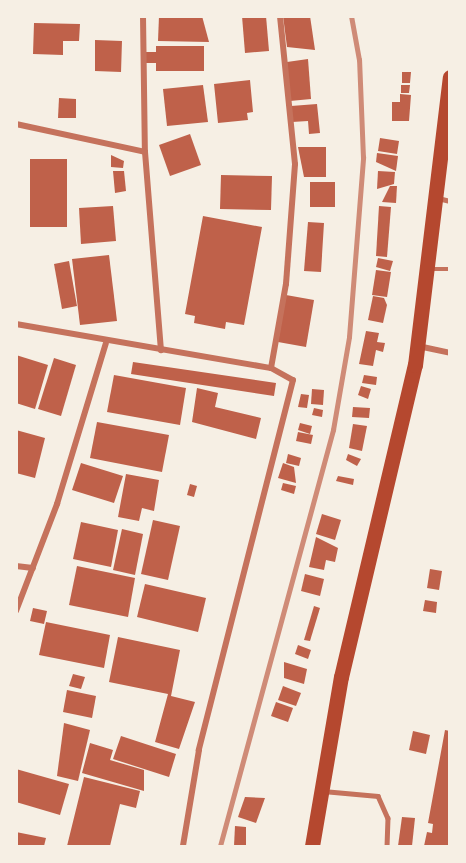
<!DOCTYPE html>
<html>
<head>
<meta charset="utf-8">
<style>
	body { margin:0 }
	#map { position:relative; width:466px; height:863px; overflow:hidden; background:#f6efe4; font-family:"Golos Text",sans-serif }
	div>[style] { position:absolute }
	.building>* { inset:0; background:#bf614a }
	.service>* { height:4.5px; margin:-2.25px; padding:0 2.25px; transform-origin:2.25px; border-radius:2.25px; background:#c5725c }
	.minor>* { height:6px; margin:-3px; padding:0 3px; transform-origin:3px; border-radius:3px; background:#c5725c }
	.trunk>* { height:15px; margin:-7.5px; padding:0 7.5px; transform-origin:7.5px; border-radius:7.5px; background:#b5482f }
	.rail>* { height:4.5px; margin:-2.25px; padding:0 2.25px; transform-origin:2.25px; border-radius:2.25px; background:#cf8b77 }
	span { translate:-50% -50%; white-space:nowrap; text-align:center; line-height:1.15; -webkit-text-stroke:4.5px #f6efe4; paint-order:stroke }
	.frame { position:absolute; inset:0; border:18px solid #f6efe4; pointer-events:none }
</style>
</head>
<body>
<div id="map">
	<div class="building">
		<div style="clip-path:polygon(159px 16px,202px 16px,209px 42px,158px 41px)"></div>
		<div style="clip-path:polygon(242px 16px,266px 16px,269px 51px,245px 53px)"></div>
		<div style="clip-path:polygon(283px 16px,310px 16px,315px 50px,287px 47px)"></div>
		<div style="clip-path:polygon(34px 23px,80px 24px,79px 41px,63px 41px,63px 55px,33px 54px)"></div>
		<div style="clip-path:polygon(95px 40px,122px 41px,121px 72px,95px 71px)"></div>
		<div style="clip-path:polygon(156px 46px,204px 46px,204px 71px,156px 71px,156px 63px,146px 63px,146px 52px,156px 52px)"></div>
		<div style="clip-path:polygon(308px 59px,311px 99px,290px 101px,287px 62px)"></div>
		<div style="clip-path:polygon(402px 72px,411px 72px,410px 83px,402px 83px)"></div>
		<div style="clip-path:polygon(250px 80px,253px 112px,247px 113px,248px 120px,218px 123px,214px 84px)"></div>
		<div style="clip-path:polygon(203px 85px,208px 122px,167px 126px,163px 89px)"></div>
		<div style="clip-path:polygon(401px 85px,410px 85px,409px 93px,401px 93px)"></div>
		<div style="clip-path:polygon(400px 94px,411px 95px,409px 121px,392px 121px,392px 102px,400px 102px)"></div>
		<div style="clip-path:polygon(59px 98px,76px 99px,76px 118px,58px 118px)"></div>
		<div style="clip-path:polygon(317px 104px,320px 133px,309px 134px,308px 121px,292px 122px,291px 106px)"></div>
		<div style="clip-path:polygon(190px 134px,201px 165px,170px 176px,159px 145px)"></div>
		<div style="clip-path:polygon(380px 138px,399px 141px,397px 154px,378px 151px)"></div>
		<div style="clip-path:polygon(298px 147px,326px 147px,326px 177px,304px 177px)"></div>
		<div style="clip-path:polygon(377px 153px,398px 156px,396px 171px,376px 162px)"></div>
		<div style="clip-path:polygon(111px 155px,124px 161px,123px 168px,111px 167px)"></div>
		<div style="clip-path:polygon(30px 159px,67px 159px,67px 227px,30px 227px)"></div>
		<div style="clip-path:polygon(113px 171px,124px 171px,126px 191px,115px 193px)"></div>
		<div style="clip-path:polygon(378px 171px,395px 172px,394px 184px,377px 189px)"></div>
		<div style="clip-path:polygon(221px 175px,272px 176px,271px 210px,220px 209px)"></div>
		<div style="clip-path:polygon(310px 182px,335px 182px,335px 207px,310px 207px)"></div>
		<div style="clip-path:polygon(390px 186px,397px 186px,396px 203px,382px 202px)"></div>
		<div style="clip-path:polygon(113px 206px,116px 241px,81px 244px,79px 208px)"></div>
		<div style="clip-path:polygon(379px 206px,391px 207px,387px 257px,376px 256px)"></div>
		<div style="clip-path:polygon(203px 216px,262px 227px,244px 325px,226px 322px,225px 329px,194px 323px,195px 316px,185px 314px)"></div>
		<div style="clip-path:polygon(308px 222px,324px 223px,321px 272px,304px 271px)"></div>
		<div style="clip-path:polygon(109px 255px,117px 321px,80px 325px,72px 259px)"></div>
		<div style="clip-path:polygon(378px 258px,393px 261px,390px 271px,376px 267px)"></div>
		<div style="clip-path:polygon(69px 261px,77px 306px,62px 309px,54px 264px)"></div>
		<div style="clip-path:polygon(376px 270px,391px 272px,387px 297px,372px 295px)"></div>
		<div style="clip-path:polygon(286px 295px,314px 300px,306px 347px,278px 342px)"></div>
		<div style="clip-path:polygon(373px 296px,384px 298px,387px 305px,383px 323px,368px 320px)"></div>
		<div style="clip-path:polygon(366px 331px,379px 333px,377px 342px,385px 343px,383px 352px,376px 350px,373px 366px,359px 364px)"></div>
		<div style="clip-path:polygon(16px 355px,48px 365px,35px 409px,16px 403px)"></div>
		<div style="clip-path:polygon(54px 358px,76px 365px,61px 416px,38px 409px)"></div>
		<div style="clip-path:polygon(133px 362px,276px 383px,274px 396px,131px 374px)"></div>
		<div style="clip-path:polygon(114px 375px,186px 388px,180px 425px,107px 412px)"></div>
		<div style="clip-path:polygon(364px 375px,377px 377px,376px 385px,362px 383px)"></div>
		<div style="clip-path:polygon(361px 386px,371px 389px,368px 399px,358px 395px)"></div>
		<div style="clip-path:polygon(197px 388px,218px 393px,215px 407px,261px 418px,256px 439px,192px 422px)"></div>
		<div style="clip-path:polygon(312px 389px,324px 390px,323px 405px,311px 404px)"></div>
		<div style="clip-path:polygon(301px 394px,309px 395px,307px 408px,298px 407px)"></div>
		<div style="clip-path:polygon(353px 407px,370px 408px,369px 418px,352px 417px)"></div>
		<div style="clip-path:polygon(314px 408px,323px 410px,322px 417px,312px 415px)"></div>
		<div style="clip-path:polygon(97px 422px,169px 435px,162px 472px,90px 458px)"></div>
		<div style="clip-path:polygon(300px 423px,312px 426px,310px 434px,298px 430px)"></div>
		<div style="clip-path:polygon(353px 424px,367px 426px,362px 451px,349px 448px)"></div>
		<div style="clip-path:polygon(16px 430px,45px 438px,35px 478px,16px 473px)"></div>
		<div style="clip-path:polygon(298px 432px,313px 435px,311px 444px,296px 441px)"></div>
		<div style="clip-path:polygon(288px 454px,301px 458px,299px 466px,286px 463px)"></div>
		<div style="clip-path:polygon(348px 454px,361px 459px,357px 466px,346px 460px)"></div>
		<div style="clip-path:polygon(81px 463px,123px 476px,114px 503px,72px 490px)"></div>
		<div style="clip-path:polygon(283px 463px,294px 467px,296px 483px,278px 478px)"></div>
		<div style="clip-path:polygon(126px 474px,159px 480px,154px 511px,142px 508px,139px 521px,118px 517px)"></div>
		<div style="clip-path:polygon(338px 476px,354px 479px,353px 485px,336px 481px)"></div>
		<div style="clip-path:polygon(283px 483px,296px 486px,294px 494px,281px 490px)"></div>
		<div style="clip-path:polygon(190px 484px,197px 486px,194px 497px,187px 495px)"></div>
		<div style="clip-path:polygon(322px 514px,341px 520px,335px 540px,316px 534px)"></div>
		<div style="clip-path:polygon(153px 520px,180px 526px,168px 580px,141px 574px)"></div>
		<div style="clip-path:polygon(81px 522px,118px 530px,111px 567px,73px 559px)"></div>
		<div style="clip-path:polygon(122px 529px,143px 534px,135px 575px,113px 570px)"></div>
		<div style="clip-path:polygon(316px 537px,338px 548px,335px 562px,326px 560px,324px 570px,309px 567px)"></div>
		<div style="clip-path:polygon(77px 566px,135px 578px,128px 617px,69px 605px)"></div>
		<div style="clip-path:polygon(430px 569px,442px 571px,439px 590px,427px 588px)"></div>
		<div style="clip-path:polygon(305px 574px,324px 579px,320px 596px,301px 591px)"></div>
		<div style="clip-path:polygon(145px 584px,206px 598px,198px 632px,137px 617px)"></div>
		<div style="clip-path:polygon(425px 600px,437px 602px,436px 613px,423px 611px)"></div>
		<div style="clip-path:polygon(314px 606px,320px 608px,310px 641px,304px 640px)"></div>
		<div style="clip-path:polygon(33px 608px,47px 611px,44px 624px,30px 621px)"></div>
		<div style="clip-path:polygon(46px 622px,110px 635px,104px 668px,39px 655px)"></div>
		<div style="clip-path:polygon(118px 637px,180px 650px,171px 696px,195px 702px,179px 749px,155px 742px,168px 694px,109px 682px)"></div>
		<div style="clip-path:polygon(298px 645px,311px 650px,308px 659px,295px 654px)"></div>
		<div style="clip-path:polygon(284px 662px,307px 669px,304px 684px,284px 678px)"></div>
		<div style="clip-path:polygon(73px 674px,85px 677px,81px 689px,69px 686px)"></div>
		<div style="clip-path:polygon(283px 686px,301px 693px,296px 706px,278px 700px)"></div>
		<div style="clip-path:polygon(67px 690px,96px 696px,92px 718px,63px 712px)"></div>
		<div style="clip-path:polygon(276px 702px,293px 708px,288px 722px,271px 716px)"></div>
		<div style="clip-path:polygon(64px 723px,90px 730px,78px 781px,57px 776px)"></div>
		<div style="clip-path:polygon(445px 730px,450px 731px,450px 846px,424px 846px,427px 832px,432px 833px,433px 824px,428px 823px)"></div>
		<div style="clip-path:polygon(413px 731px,430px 735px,426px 754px,409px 750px)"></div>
		<div style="clip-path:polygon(121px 736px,176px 754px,169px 777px,113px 759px)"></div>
		<div style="clip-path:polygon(90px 743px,113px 750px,110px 760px,144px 770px,144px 791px,82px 773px)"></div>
		<div style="clip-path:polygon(16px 769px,69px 784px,60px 815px,16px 802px)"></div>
		<div style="clip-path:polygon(84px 777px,140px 791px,136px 808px,120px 804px,110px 846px,67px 846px)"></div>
		<div style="clip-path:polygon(245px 797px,265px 798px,256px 823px,238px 817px)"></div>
		<div style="clip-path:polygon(402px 817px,415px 818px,412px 846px,398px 846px)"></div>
		<div style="clip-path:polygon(235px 826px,246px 827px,246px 846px,234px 846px)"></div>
		<div style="clip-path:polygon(16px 832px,46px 838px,44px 846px,16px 846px)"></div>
	</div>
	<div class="service">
		<div style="left:438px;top:198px;width:12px;rotate:14deg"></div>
		<div style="left:430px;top:269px;width:20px"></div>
		<div style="left:323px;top:791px;width:55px;rotate:5.2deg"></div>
		<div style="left:378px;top:796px;width:24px;rotate:66deg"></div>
		<div style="left:388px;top:818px;width:28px;rotate:92deg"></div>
	</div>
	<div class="minor">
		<div style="left:143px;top:16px;width:136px;rotate:89.2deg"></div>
		<div style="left:145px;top:152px;width:199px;rotate:85.4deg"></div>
		<div style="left:16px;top:124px;width:132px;rotate:12.2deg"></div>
		<div style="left:16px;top:324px;width:259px;rotate:9.8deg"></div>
		<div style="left:271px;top:368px;width:25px;rotate:29deg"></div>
		<div style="left:293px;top:380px;width:382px;rotate:104.3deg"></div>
		<div style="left:199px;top:750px;width:97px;rotate:99.5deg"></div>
		<div style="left:418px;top:346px;width:33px;rotate:12deg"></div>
		<div style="left:271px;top:368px;width:85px;rotate:-79.9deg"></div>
		<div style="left:286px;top:284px;width:120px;rotate:-85.7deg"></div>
		<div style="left:295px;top:164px;width:149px;rotate:-95.8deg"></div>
		<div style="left:16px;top:566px;width:17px;rotate:7deg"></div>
		<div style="left:16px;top:611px;width:115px;rotate:-69deg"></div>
		<div style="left:57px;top:504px;width:168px;rotate:-73.1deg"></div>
	</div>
	<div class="trunk">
		<div style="left:312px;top:846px;width:171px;rotate:-80.3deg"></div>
		<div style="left:341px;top:677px;width:321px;rotate:-76.7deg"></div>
		<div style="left:415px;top:365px;width:290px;rotate:-83.1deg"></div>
	</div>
	<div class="rail">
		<div style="left:220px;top:846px;width:431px;rotate:-74.8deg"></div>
		<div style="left:333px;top:430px;width:94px;rotate:-80.2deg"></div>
		<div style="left:349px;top:337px;width:180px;rotate:-85.5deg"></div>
		<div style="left:363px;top:158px;width:98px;rotate:-92.3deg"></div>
		<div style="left:359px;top:60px;width:45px;rotate:-100.3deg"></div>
	</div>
	<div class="frame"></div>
</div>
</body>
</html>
